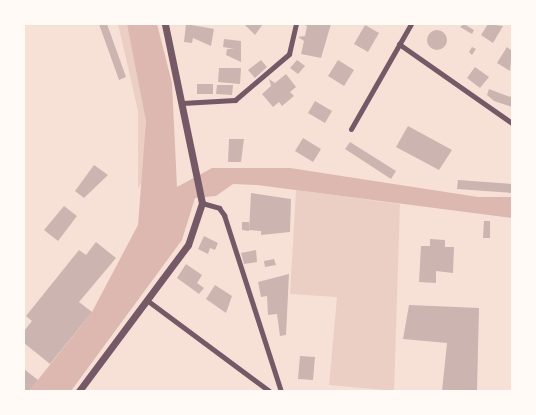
<!DOCTYPE html>
<html>
<head>
<meta charset="utf-8">
<style>
	body { margin:0 }
	#map { position:relative; width:536px; height:415px; overflow:hidden; background:#f7e1d7; font-family:Quicksand,sans-serif }
	div>[style] { position:absolute }
	.green>* { inset:0; background:#ebcfc5 }
	.water>* { inset:0; background:#dcb8b0 }
	.building>* { inset:0; background:#ccb4b1 }
	.round { border-radius:50% }
	.minor>* { height:5px; margin:-2.5px; padding:0 2.5px; transform-origin:2.5px; border-radius:2.5px; background:#755966 }
	.tertiary>* { height:7px; margin:-3.5px; padding:0 3.5px; transform-origin:3.5px; border-radius:3.5px; background:#755966 }
	span { translate:-50% -50%; white-space:nowrap; text-align:center; line-height:1.15; -webkit-text-stroke:5px #fffaf5; paint-order:stroke }
	.frame { position:absolute; inset:0; border:25px solid #fffaf5; pointer-events:none }
</style>
</head>
<body>
<div id="map">
	<div class="green">
		<div style="clip-path:polygon(118px 24px,127px 24px,129px 30px,146px 120px,143px 181px,138px 188px,138px 111px)"></div>
		<div style="clip-path:polygon(296px 190px,400px 204px,394px 391px,329px 385px,337px 297px,290px 294px)"></div>
	</div>
	<div class="water">
		<div style="clip-path:polygon(127px 24px,157px 24px,172px 83px,177px 187px,212px 168px,290px 168px,478px 197px,512px 197px,512px 218px,257px 185px,233px 184px,216px 196px,195px 198px,182px 240px,71px 391px,29px 391px,92px 312px,138px 225px,146px 121px)"></div>
	</div>
	<div class="building">
		<div style="clip-path:polygon(99px 24px,107px 24px,126px 77px,119px 80px)"></div>
		<div style="clip-path:polygon(186px 24px,214px 29px,211px 46px,193px 38px,192px 43px,184px 42px)"></div>
		<div style="clip-path:polygon(244px 24px,263px 24px,255px 35px)"></div>
		<div style="clip-path:polygon(302px 24px,331px 24px,321px 58px,301px 54px,304px 41px,298px 37px,305px 36px,307px 26px)"></div>
		<div style="clip-path:polygon(464px 24px,474px 30px,472px 34px,460px 27px)"></div>
		<div style="clip-path:polygon(488px 24px,503px 26px,493px 43px,481px 35px)"></div>
		<div style="clip-path:polygon(365px 25px,379px 33px,368px 52px,354px 44px)"></div>
		<div class="round" style="left:427px;top:30px;width:20px;height:20px"></div>
		<div style="clip-path:polygon(224px 39px,241px 41px,241px 62px,226px 55px,227px 49px,234px 49px,223px 47px)"></div>
		<div style="clip-path:polygon(472px 47px,476px 49px,472px 55px,469px 52px)"></div>
		<div style="clip-path:polygon(507px 47px,512px 51px,510px 71px,497px 63px)"></div>
		<div style="clip-path:polygon(261px 60px,267px 67px,255px 78px,248px 70px)"></div>
		<div style="clip-path:polygon(297px 60px,305px 66px,298px 74px,290px 68px)"></div>
		<div style="clip-path:polygon(338px 60px,354px 70px,344px 86px,328px 76px)"></div>
		<div style="clip-path:polygon(475px 67px,489px 77px,480px 88px,467px 78px)"></div>
		<div style="clip-path:polygon(219px 68px,241px 68px,240px 84px,218px 82px)"></div>
		<div style="clip-path:polygon(286px 74px,296px 87px,290px 92px,294px 96px,282px 106px,279px 102px,273px 107px,262px 94px,271px 86px,269px 79px,275px 83px)"></div>
		<div style="clip-path:polygon(197px 84px,213px 84px,213px 94px,197px 94px)"></div>
		<div style="clip-path:polygon(217px 85px,233px 85px,232px 95px,216px 94px)"></div>
		<div style="clip-path:polygon(489px 89px,510px 97px,512px 94px,512px 107px,494px 101px,487px 95px)"></div>
		<div style="clip-path:polygon(315px 101px,332px 111px,325px 123px,308px 113px)"></div>
		<div style="clip-path:polygon(408px 126px,452px 150px,439px 170px,396px 147px)"></div>
		<div style="clip-path:polygon(303px 138px,321px 149px,313px 162px,295px 151px)"></div>
		<div style="clip-path:polygon(229px 139px,244px 139px,241px 162px,228px 162px)"></div>
		<div style="clip-path:polygon(350px 142px,396px 171px,391px 179px,345px 149px)"></div>
		<div style="clip-path:polygon(94px 165px,108px 175px,84px 198px,75px 191px)"></div>
		<div style="clip-path:polygon(458px 180px,512px 184px,512px 193px,457px 189px)"></div>
		<div style="clip-path:polygon(251px 193px,291px 199px,290px 232px,261px 235px,261px 231px,249px 230px)"></div>
		<div style="clip-path:polygon(64px 206px,77px 216px,58px 241px,44px 230px)"></div>
		<div style="clip-path:polygon(484px 221px,490px 221px,490px 238px,483px 238px)"></div>
		<div style="clip-path:polygon(242px 222px,249px 222px,249px 231px,242px 230px)"></div>
		<div style="clip-path:polygon(204px 236px,218px 243px,215px 250px,210px 248px,208px 254px,198px 249px)"></div>
		<div style="clip-path:polygon(430px 239px,445px 240px,445px 247px,454px 247px,453px 273px,436px 271px,436px 283px,419px 282px,421px 246px,430px 246px)"></div>
		<div style="clip-path:polygon(96px 242px,116px 258px,79px 302px,92px 312px,50px 364px,24px 343px,24px 331px,32px 321px,26px 316px,79px 250px,86px 255px)"></div>
		<div style="clip-path:polygon(256px 250px,257px 262px,244px 264px,241px 253px)"></div>
		<div style="clip-path:polygon(274px 259px,276px 265px,265px 267px,264px 261px)"></div>
		<div style="clip-path:polygon(186px 264px,202px 275px,197px 283px,204px 288px,199px 294px,177px 278px)"></div>
		<div style="clip-path:polygon(289px 274px,286px 335px,280px 336px,277px 314px,268px 315px,267px 296px,261px 297px,258px 282px)"></div>
		<div style="clip-path:polygon(215px 285px,232px 296px,226px 313px,206px 299px)"></div>
		<div style="clip-path:polygon(409px 305px,479px 308px,477px 391px,442px 391px,447px 343px,403px 339px)"></div>
		<div style="clip-path:polygon(300px 356px,315px 357px,313px 380px,298px 379px)"></div>
		<div style="clip-path:polygon(24px 369px,38px 380px,29px 391px,24px 391px)"></div>
	</div>
	<div class="minor">
		<div style="left:399px;top:44px;width:138px;rotate:35deg"></div>
		<div style="left:182px;top:103px;width:53px;rotate:-3.2deg"></div>
		<div style="left:235px;top:100px;width:71px;rotate:-40.4deg"></div>
		<div style="left:289px;top:54px;width:31px;rotate:-77deg"></div>
		<div style="left:351px;top:129px;width:121px;rotate:-60.3deg"></div>
		<div style="left:202px;top:203px;width:18px;rotate:16deg"></div>
		<div style="left:219px;top:208px;width:9px;rotate:54deg"></div>
		<div style="left:224px;top:215px;width:185px;rotate:72.1deg"></div>
		<div style="left:148px;top:301px;width:151px;rotate:36.6deg"></div>
	</div>
	<div class="tertiary">
		<div style="left:79px;top:391px;width:182px;rotate:-53.3deg"></div>
		<div style="left:188px;top:245px;width:44px;rotate:-71.6deg"></div>
		<div style="left:202px;top:203px;width:183px;rotate:-101.7deg"></div>
	</div>
	<div class="frame"></div>
</div>
</body>
</html>
